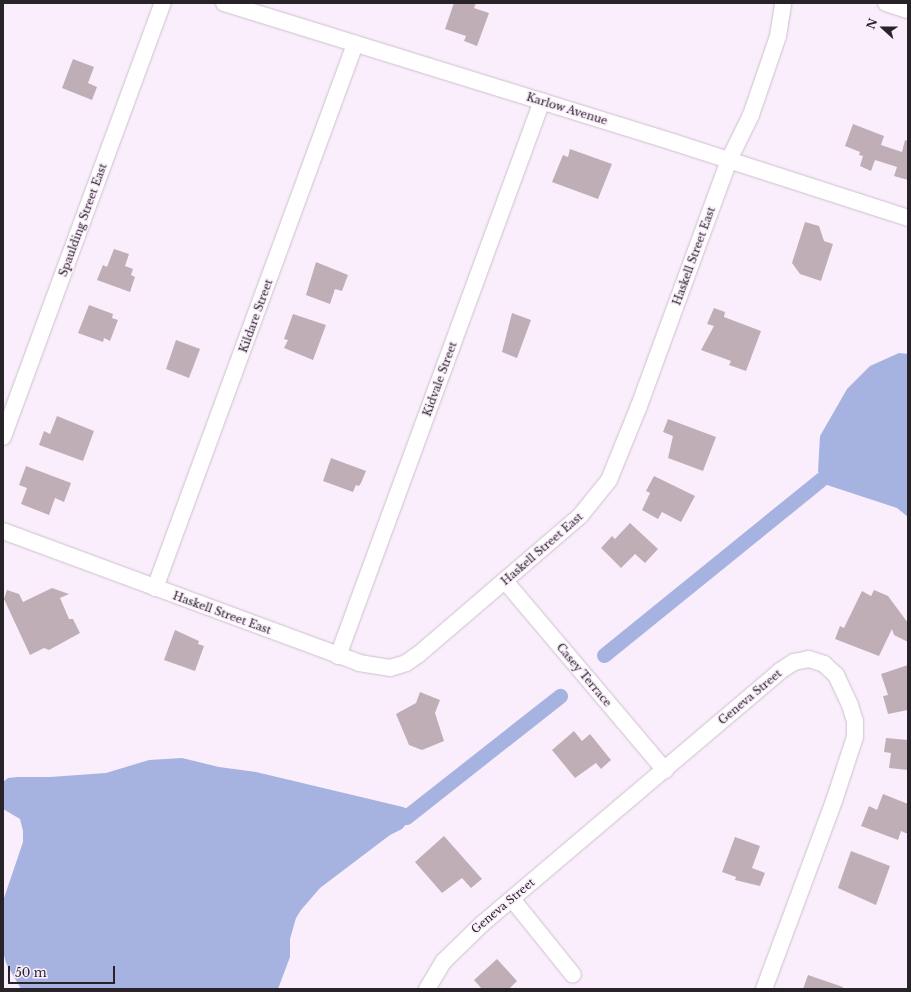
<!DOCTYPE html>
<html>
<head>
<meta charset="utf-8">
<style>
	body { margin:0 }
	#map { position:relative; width:911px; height:992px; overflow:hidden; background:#fbeefc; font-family:"Libre Baskerville",serif }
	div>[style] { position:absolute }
	.water>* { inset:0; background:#a6b3e1 }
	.canal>* { height:15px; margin:-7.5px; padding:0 7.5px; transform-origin:7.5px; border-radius:7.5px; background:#a6b3e1 }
	.building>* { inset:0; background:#bfaeb5 }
	.roads { filter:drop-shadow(0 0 1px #ccc0cd) drop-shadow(0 0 1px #ccc0cd) }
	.minor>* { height:16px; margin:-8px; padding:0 8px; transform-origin:8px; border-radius:8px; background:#fff }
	span { translate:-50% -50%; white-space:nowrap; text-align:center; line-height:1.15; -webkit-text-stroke:3px #fbeefc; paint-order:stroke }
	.street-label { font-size:11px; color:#272328 }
	.frame { position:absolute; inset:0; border:4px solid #272328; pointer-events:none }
	.north { position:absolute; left:863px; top:8px; width:40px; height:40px; -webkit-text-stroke:3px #fbeefc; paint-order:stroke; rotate:291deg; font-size:11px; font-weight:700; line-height:16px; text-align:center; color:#272328 }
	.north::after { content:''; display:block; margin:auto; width:14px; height:18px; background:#272328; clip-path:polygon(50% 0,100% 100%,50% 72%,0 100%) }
	.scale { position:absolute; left:8px; top:966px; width:107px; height:18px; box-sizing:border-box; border:2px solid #272328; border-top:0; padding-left:5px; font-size:12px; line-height:14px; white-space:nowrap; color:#272328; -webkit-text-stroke:3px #fbeefc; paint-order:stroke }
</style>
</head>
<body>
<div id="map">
	<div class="water">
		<div style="clip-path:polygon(899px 353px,908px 354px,908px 517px,897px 508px,827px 485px,818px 471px,820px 436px,847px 389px,870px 366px)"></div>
		<div style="clip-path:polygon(182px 758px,219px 767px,256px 772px,403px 807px,410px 810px,413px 816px,402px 829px,390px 835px,320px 888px,301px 910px,296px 918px,290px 939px,290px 957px,278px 989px,21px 989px,6px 963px,3px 951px,3px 901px,23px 842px,23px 831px,20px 819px,3px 809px,3px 782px,8px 778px,18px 777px,50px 777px,106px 773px,149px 760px)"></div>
	</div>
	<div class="canal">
		<div style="left:604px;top:655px;width:286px;rotate:-39deg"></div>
		<div style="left:406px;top:817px;width:196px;rotate:-38.2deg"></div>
	</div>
	<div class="building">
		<div style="clip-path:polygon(454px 3px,476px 3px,474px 8px,489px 13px,477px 46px,464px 41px,466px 36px,445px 29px)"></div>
		<div style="clip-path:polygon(73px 59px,94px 67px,88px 83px,97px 87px,92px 100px,62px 88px)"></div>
		<div style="clip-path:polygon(853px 124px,884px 136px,881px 145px,902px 152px,905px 140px,908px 141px,908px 180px,894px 176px,897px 167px,875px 160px,871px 171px,860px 166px,863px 156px,859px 155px,860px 152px,845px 146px)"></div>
		<div style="clip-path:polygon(570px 149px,612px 164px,598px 199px,552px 182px,563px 155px,568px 157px)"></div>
		<div style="clip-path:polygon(805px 222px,819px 226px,824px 241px,833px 244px,821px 281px,800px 274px,792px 263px)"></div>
		<div style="clip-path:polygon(114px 249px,129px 254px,125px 266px,133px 269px,131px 275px,135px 277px,130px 292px,97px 280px,103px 265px,107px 267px)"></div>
		<div style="clip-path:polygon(316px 262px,348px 275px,342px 291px,335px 289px,330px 304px,306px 295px)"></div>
		<div style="clip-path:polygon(89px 305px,113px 314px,112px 318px,118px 320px,110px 341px,104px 338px,103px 342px,78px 333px)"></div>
		<div style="clip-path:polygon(714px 308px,725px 312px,724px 317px,761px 331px,746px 371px,729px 365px,731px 361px,701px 350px,714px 326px,707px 324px)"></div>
		<div style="clip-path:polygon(512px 313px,531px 320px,517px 358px,502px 352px)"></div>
		<div style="clip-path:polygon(293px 314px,326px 325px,313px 360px,284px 348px,288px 340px,284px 339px)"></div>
		<div style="clip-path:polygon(176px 340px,200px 349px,189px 378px,166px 369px)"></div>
		<div style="clip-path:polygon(57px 416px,94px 431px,83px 461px,39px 445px,44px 431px,50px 434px)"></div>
		<div style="clip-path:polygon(668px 419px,716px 437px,703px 471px,668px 458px,673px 436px,663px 432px)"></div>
		<div style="clip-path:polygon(331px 458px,366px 471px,361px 483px,359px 486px,356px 485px,353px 492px,323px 481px)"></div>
		<div style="clip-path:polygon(26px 466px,71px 483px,64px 502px,55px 498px,49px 515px,21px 504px,27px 488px,19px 485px)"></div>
		<div style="clip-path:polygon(654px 476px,695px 496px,681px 522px,662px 512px,658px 519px,642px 510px,650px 493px,646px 491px)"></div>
		<div style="clip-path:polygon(630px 523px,658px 549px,645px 563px,635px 554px,621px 568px,601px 548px,612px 536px,615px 539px)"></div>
		<div style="clip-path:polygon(52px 588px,69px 594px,60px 598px,69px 619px,73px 619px,80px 633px,49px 650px,44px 648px,30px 655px,4px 599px,7px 590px,19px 594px,23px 602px)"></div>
		<div style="clip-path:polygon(874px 590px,888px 596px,908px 623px,908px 642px,894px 635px,892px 629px,879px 656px,835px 639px,840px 626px,844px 628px,862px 591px,871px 596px)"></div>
		<div style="clip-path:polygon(175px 630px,199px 641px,198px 644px,204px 646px,195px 671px,164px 660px)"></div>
		<div style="clip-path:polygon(908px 665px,908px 710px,888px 714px,883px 696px,888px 695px,881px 674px)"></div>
		<div style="clip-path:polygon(420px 692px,440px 700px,435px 713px,444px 741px,422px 750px,409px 745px,396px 714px,416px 703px)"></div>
		<div style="clip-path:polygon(574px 731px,582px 741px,590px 734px,611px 760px,601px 769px,596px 763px,575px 778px,552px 750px)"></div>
		<div style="clip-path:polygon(886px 738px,908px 740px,908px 770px,889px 768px,891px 753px,884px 752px)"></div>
		<div style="clip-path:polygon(883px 794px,908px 804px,908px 834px,901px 831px,898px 840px,861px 826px,869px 806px,877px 810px)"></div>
		<div style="clip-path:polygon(444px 836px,482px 879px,471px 888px,462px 878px,442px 893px,415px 862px)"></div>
		<div style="clip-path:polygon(735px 837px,760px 846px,752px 868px,765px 873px,760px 886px,735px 880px,736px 877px,722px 872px)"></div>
		<div style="clip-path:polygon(851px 851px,890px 866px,876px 905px,838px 888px)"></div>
		<div style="clip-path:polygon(497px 959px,517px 981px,509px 989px,482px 989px,474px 980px)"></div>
		<div style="clip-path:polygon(808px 975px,843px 987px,842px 989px,803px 989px)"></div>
	</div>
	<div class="roads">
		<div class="minor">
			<div style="left:224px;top:3px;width:470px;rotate:17.2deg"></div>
			<div style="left:673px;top:142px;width:247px;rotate:17.9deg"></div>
			<div style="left:886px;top:3px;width:23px;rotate:18deg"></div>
			<div style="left:3px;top:437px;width:463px;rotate:-69.8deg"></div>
			<div style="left:3px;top:531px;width:380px;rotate:20.3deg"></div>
			<div style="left:359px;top:663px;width:31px;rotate:9deg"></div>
			<div style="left:390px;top:668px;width:17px;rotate:-17deg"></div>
			<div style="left:406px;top:663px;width:16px;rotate:-35deg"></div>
			<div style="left:419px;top:654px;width:212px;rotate:-40.6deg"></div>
			<div style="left:580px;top:516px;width:46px;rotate:-51.1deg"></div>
			<div style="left:609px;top:480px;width:80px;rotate:-67.9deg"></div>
			<div style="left:639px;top:406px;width:262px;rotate:-69.9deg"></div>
			<div style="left:729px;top:160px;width:50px;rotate:-63.9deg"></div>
			<div style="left:751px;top:115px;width:83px;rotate:-71.1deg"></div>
			<div style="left:778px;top:36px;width:33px;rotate:-81deg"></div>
			<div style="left:505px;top:581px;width:248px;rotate:49.8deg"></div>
			<div style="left:155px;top:588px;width:580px;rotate:-69.81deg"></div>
			<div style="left:338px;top:656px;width:591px;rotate:-69.82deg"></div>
			<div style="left:512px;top:899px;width:97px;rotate:51.2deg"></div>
			<div style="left:427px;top:989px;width:33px;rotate:-59deg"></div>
			<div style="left:444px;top:961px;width:53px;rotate:-44.2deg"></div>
			<div style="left:482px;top:924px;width:391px;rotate:-40.3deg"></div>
			<div style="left:780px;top:671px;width:17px;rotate:-33deg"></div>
			<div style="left:794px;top:662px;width:15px;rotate:-11deg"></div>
			<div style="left:809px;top:659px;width:16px;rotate:18deg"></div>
			<div style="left:824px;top:664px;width:16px;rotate:43deg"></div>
			<div style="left:836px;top:675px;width:33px;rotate:65deg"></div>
			<div style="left:850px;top:705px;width:17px;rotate:73deg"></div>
			<div style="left:855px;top:721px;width:16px;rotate:90deg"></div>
			<div style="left:855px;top:737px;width:67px;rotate:108.2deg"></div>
			<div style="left:834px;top:801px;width:201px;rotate:110.4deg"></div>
		</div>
	</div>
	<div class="street-label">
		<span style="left:567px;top:109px;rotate:17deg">Karlow Avenue</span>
		<span style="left:83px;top:220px;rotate:-70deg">Spaulding Street East</span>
		<span style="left:694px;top:256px;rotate:-70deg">Haskell Street East</span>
		<span style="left:256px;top:316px;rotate:-70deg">Kildare Street</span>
		<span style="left:440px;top:379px;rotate:-70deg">Kidvale Street</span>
		<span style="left:542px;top:549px;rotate:-41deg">Haskell Street East</span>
		<span style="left:222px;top:613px;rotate:20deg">Haskell Street East</span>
		<span style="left:584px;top:675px;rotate:50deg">Casey Terrace</span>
		<span style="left:750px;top:697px;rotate:-40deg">Geneva Street</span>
		<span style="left:503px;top:906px;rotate:-40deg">Geneva Street</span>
	</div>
	<div class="frame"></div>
	<div class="north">N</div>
	<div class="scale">50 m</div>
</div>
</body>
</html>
